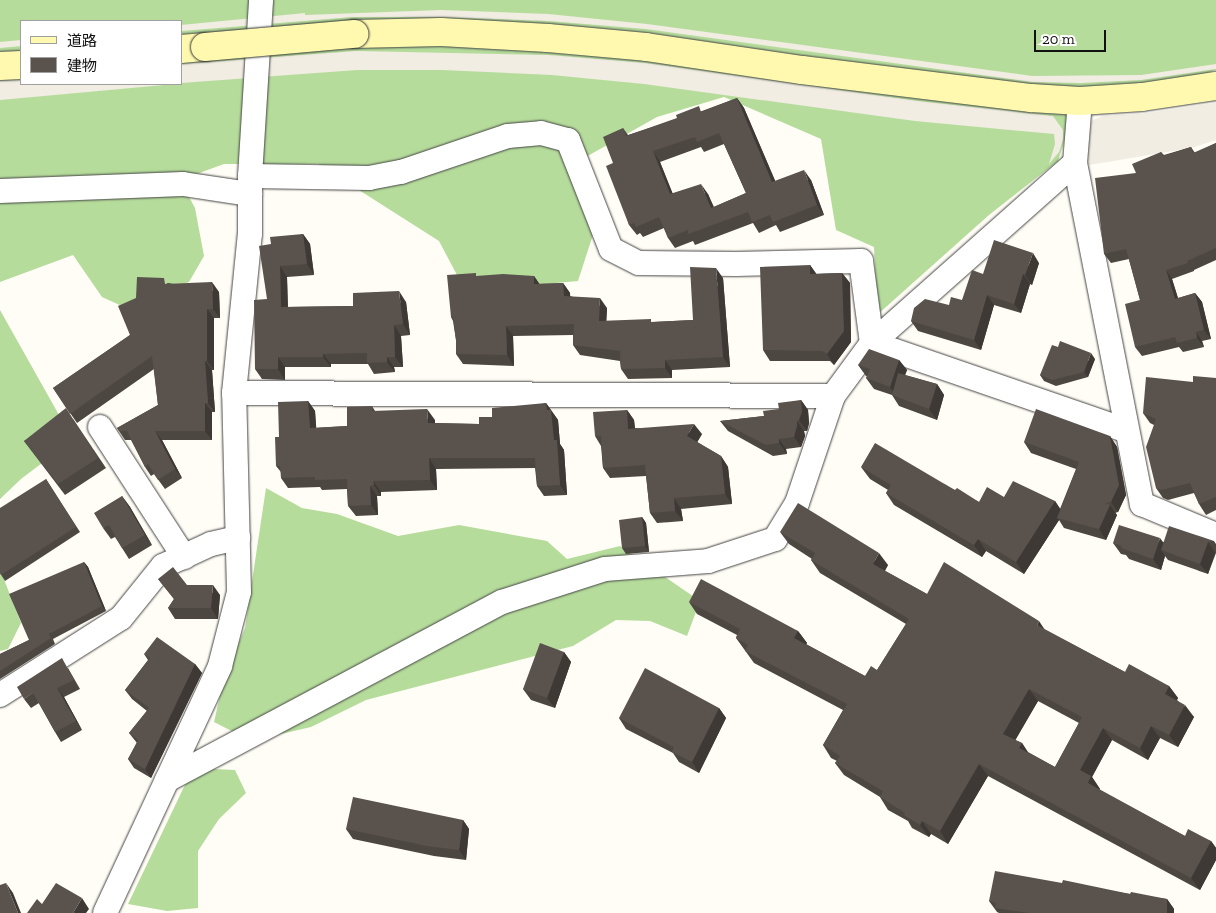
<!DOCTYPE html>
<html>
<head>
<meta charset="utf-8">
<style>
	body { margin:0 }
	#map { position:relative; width:1216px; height:913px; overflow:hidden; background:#fffdf5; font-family:"Zilla Slab","Noto Sans JP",serif }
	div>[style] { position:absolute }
	.forest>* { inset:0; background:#b6dc9c }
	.plaza>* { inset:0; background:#f1ede2 }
	.roads { filter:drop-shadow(0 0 1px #444) drop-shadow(0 0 1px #444) }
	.street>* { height:24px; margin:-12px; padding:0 12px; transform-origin:12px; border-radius:12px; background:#fff }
	.secondary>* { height:28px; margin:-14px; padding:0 14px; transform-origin:14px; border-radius:14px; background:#fff9b0 }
	.bridges { filter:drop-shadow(0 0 1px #333) drop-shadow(0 0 1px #333) }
	.secondary-bridge>* { height:28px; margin:-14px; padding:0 14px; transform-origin:14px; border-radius:14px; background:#fff9b0 }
	.wall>* { inset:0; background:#4d4742 }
	.shaded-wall>* { inset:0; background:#3f3936 }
	.building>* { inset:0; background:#5a524d }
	span { translate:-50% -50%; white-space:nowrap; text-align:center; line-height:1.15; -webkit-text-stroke:5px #fff; paint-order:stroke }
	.legend { position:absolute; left:20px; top:20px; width:162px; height:65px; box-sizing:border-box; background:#fff; border:1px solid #a0a0a0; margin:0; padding:6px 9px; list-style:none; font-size:15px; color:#111 }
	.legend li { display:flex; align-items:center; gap:10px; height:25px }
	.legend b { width:25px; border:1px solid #a0a0a0 }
	.scale { position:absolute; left:1034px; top:30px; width:72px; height:22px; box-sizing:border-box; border:2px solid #111; border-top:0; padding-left:6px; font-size:15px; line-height:18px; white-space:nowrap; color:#111; -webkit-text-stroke:4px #fff; paint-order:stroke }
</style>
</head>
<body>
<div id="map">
	<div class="forest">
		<div style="clip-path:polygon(evenodd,0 0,1216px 0,1216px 70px,1071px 121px,1058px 161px,989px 215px,877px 315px,874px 247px,836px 230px,821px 139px,724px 97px,657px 117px,584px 158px,600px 213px,578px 281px,523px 286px,457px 275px,439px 241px,318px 164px,224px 164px,180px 180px,195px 208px,204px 256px,189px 282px,124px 307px,102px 297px,73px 255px,0 282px,0 0,21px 21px,181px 21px,181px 84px,21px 84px,21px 21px)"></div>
		<div style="clip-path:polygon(0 310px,68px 431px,62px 448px,21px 479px,0 499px)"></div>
		<div style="clip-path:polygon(266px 488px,302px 508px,337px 514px,398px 536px,459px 525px,547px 541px,567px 559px,620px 546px,700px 601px,687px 636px,650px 621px,616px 620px,573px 646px,366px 700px,311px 727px,251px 741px,214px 722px,224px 678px,245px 628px)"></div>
		<div style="clip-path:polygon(0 569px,21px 623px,8px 649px,0 651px)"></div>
		<div style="clip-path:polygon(193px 768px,235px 770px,246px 793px,219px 819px,198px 851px,198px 908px,167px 911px,128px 904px)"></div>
	</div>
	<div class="plaza">
		<div style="clip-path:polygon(441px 10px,548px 14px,647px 24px,1032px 76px,1141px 75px,1216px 64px,1216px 69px,1141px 80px,1081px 83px,1032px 82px,646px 29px,548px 21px,440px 17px,353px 17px,181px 31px,181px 25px,305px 13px,305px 15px)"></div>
		<div style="clip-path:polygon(21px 40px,21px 46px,0 48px,0 42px)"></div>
		<div style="clip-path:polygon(356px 51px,550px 55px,646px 63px,918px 101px,1053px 116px,1063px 130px,1063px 140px,1059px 152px,1049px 164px,1055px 144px,1054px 134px,915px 121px,644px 84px,552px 75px,442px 70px,357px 70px,181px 83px,181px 64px)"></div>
		<div style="clip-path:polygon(21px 80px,21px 84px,175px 84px,0 100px,0 81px)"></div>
		<div style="clip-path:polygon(1216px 103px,1216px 140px,1191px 148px,1089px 165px,1086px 135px,1088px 126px,1093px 120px,1104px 116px,1142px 114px)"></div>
	</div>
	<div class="roads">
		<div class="street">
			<div style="left:1080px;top:101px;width:62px;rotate:94.6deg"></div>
			<div style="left:1075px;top:163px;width:348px;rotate:78.9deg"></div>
			<div style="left:1142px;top:504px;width:80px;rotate:22.7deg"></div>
			<div style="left:250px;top:176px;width:119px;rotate:1deg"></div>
			<div style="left:369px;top:178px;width:33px;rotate:-11deg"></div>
			<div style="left:401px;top:172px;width:113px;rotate:-18.6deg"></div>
			<div style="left:508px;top:136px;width:33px;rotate:-5deg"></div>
			<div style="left:541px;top:133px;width:28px;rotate:15deg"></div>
			<div style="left:568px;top:140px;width:117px;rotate:68.5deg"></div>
			<div style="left:611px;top:249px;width:31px;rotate:27deg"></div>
			<div style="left:639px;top:263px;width:97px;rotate:0.6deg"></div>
			<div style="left:736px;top:264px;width:125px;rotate:-1.4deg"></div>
			<div style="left:861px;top:261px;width:83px;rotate:82.4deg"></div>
			<div style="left:872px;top:343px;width:268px;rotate:19deg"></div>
			<div style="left:0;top:191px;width:183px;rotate:-2.2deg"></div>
			<div style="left:183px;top:184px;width:68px;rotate:8.5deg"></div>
			<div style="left:234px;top:393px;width:599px;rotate:0.29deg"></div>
			<div style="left:100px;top:427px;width:155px;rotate:57.1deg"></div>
			<div style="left:0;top:695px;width:143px;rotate:-32.5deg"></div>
			<div style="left:121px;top:618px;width:67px;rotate:-51.1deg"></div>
			<div style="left:163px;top:566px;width:53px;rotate:-24.6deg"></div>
			<div style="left:211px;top:544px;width:28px;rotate:-13deg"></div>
			<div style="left:167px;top:780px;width:379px;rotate:-28deg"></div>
			<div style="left:502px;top:602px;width:108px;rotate:-17.8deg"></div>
			<div style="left:605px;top:569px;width:103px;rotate:-4.4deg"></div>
			<div style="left:708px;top:561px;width:71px;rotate:-18.2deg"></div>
			<div style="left:775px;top:539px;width:42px;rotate:-58.6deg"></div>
			<div style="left:797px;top:503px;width:113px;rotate:-71.4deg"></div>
			<div style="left:833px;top:396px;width:66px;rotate:-53.7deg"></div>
			<div style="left:872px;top:343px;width:271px;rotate:-41.6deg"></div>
			<div style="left:105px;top:913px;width:272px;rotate:-65deg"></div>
			<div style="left:220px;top:666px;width:76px;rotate:-75.6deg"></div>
			<div style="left:239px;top:592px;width:199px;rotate:-91.4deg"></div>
			<div style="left:234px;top:393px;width:160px;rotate:-84.3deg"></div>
			<div style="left:250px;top:234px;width:58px;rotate:-90deg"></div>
			<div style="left:250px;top:176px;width:176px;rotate:-86.4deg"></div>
		</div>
		<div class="secondary">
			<div style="left:354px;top:34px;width:87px;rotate:-1.3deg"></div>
			<div style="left:441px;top:32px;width:107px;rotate:3.2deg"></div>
			<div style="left:548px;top:38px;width:98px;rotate:5.2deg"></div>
			<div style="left:646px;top:47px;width:158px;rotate:8.4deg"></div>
			<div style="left:802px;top:70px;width:231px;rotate:7deg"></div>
			<div style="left:1031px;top:98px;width:49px;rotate:3.5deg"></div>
			<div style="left:1080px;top:101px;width:62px;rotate:-3.7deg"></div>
			<div style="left:1142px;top:97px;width:75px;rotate:-8.5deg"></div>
			<div style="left:181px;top:49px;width:24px;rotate:-5deg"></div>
			<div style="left:0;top:66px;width:21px;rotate:-3deg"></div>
		</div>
	</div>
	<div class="bridges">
		<div class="secondary-bridge">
			<div style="left:205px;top:47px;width:150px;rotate:-5deg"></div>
		</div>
	</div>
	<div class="wall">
		<div style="clip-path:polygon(evenodd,737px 98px,744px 108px,775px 181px,811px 180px,824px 215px,780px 232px,776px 225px,759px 233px,753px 223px,695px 245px,693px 241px,675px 248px,668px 238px,664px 228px,643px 237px,640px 233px,637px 235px,629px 225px,613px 163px,623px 128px,628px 135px,702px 111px,737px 98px,724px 144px,746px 193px,714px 207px,708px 194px,672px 193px,660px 162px,701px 147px,704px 152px,724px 144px)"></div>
		<div style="clip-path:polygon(1216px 143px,1216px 260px,1194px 270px,1194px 271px,1172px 279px,1178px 298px,1195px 293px,1202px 302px,1211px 339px,1202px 341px,1204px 347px,1183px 352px,1179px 347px,1142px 356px,1135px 347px,1140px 300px,1129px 259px,1111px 263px,1104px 254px,1136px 173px,1161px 152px,1164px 155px,1191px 147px,1195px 153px)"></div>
		<div style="clip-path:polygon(303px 234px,310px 244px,314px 275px,287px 277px,288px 307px,353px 306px,406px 302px,410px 335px,401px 336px,403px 367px,394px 367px,395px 372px,374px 374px,368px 364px,331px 364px,331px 367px,285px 367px,285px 380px,262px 379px,255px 369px,267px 299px,271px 244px)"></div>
		<div style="clip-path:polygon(1039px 263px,1032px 285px,1030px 284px,1021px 313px,994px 305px,981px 350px,918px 331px,911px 321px,962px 300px,983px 274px)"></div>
		<div style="clip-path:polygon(810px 265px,816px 274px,842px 273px,850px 283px,851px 342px,834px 365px,830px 361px,770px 361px,763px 350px)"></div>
		<div style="clip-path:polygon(478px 276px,534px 276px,539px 284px,563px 283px,570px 293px,570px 296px,607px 308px,606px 321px,654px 322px,693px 320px,723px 278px,730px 367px,672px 370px,672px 378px,628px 379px,621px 369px,620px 361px,580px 355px,573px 345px,573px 335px,513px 336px,514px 366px,463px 364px,456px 354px,456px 340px,453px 321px,451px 317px)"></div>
		<div style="clip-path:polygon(168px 283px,219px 292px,220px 318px,214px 318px,214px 370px,212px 370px,215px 412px,212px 412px,212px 440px,162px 440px,182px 478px,165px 489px,154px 474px,151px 476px,145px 467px,131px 440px,125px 440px,117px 428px,158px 405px,154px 369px,77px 423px,53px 388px,130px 335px,136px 298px)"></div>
		<div style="clip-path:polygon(1095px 359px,1088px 377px,1056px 386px,1044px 381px,1040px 375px)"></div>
		<div style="clip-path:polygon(899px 360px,907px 370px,905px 375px,937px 384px,944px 395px,937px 420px,899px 406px,892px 395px,874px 389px,866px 378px,867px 376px,866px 376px,858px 365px)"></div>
		<div style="clip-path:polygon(1216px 378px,1216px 510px,1206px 515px,1199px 504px,1194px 493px,1168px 500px,1163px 498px,1156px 488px,1154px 425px,1150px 423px,1143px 413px,1193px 382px)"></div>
		<div style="clip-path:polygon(801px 400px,808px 410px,809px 423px,807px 431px,804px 431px,805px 436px,801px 447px,786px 449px,787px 454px,773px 456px,728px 431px,720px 421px,764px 416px)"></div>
		<div style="clip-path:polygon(308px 401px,315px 411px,316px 428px,347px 426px,372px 406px,375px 411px,435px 420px,435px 423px,479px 424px,492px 417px,546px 403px,558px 420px,560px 444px,564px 450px,567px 495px,544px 496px,537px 486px,535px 468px,436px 469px,437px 490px,381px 492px,381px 496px,377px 496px,378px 515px,356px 516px,348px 506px,347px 489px,322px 490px,320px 487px,288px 488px,281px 478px,281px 472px,276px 466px,279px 437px)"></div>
		<div style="clip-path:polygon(627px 410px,634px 420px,635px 428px,702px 434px,697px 442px,721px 456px,728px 467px,732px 504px,681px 509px,683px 521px,657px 523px,650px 513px,646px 476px,610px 478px,603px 468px,601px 446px,595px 436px)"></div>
		<div style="clip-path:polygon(73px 419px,106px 468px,65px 495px,24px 441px)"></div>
		<div style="clip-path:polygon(1110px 436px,1117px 447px,1126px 495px,1118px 512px,1115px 513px,1117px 515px,1106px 540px,1064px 528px,1059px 520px,1024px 574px,986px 551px,982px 557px,894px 505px,886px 493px,888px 490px,870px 479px,861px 467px,955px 490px,979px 502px,1004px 497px,1055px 501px,1060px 509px,1076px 469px,1031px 453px,1024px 442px)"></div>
		<div style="clip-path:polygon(46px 479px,80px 532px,5px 581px,0 573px)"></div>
		<div style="clip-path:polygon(122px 496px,130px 507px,152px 545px,129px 559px,115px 537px,111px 539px,103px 528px)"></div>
		<div style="clip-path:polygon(642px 517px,646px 523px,649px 552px,626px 554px,622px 548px)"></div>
		<div style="clip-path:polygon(evenodd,780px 532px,888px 565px,885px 571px,927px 594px,1045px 630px,1125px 672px,1169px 686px,1178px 698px,1177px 700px,1194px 717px,1178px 747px,1160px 738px,1148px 760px,1112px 740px,1092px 777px,1100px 789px,1099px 790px,1185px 836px,1211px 841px,1216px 848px,1216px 860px,1200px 890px,988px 776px,948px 844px,931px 834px,929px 837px,912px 828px,908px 821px,888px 810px,880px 797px,844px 775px,835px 763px,837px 761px,831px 758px,823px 745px,843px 710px,754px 663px,736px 638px,737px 635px,697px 614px,689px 602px,798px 631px,807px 643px,806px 644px,865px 676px,877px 670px,906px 624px,820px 573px,811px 560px,812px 559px,789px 544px,780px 532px,1038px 701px,1079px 723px,1055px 767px,1028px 752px,1022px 743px,1015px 740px,1038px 701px)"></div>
		<div style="clip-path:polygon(1214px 541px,1216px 544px,1216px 553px,1208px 574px,1168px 560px,1165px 556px,1161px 570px,1129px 559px,1126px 555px,1121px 554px,1113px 543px)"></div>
		<div style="clip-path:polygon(84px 562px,88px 567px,106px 611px,53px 639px,55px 644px,0 679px,0 654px,29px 640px)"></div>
		<div style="clip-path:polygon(158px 579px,220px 595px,218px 619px,175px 619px,168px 608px,174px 599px)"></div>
		<div style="clip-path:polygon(564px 652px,571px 662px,555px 708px,531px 700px,523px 689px)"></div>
		<div style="clip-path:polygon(144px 654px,195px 664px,202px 673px,151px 778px,134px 768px,128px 759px,137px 743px,129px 733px,147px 711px,132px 699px,125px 690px,148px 660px)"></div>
		<div style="clip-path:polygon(68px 668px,80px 689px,64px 697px,82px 730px,61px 742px,55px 732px,39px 703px,31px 708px,24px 699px)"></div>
		<div style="clip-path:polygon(719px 708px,726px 718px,699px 773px,679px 762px,673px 753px,626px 729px,619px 718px)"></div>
		<div style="clip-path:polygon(463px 820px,469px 829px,466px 860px,434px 856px,353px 839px,346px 829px)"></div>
		<div style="clip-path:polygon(1062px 883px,1130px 894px,1167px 899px,1174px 909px,1174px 913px,999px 913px,997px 912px,989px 901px)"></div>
	</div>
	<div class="shaded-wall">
		<div style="clip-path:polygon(737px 98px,744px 108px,780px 192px,772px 182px)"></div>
		<div style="clip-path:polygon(653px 151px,660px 162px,677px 204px,670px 194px)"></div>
		<div style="clip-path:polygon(804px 170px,811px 180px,824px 215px,817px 205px)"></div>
		<div style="clip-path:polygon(701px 184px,708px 194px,718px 219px,711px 208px)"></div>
		<div style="clip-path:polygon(303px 234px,310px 244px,314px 275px,307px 264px)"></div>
		<div style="clip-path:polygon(1033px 253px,1039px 263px,1032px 285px,1025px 275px)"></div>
		<div style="clip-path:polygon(810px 265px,818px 276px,810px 274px)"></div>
		<div style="clip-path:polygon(280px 266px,287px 277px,288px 317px,281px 307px)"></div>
		<div style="clip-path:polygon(716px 268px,723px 278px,730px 367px,723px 357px)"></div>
		<div style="clip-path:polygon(1166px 270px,1172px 279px,1181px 308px,1175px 299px)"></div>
		<div style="clip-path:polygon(842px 273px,850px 283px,851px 342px,834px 365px,827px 354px)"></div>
		<div style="clip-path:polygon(1023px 274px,1030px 284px,1021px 313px,1014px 304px)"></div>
		<div style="clip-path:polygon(534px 276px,541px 286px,534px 284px)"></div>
		<div style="clip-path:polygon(212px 282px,219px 292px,220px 318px,213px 309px)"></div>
		<div style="clip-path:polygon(563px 283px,570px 293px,571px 306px,564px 296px)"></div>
		<div style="clip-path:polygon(399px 291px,406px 302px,410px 335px,403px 324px)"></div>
		<div style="clip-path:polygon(1195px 293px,1202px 302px,1211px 339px,1204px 330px)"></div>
		<div style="clip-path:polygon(987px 295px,994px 305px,981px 350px,974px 340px)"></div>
		<div style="clip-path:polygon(600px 298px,607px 308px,606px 331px,599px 321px)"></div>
		<div style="clip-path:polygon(207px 309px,214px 318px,214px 370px,207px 361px)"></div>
		<div style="clip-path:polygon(394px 325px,401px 336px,403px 367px,395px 357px)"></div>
		<div style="clip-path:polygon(506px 326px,513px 336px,514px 366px,507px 355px)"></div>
		<div style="clip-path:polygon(1196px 332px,1202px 341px,1204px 347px,1197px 338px)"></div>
		<div style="clip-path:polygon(1091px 353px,1095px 359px,1088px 377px,1084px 372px)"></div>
		<div style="clip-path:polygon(323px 354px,331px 364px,331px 367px,323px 357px)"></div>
		<div style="clip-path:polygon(278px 357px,285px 367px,285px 380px,278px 369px)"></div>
		<div style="clip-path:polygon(387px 357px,394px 367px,395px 372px,387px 362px)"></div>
		<div style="clip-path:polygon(665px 360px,672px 370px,672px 378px,665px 368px)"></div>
		<div style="clip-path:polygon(899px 360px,907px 370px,897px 397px,890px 387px)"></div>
		<div style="clip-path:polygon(205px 361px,212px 370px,215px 412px,208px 403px)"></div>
		<div style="clip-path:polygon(937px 384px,944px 395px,937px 420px,929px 409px)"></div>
		<div style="clip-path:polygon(801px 400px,808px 410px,809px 423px,807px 431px,799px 420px)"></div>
		<div style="clip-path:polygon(308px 401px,315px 411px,317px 438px,310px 428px)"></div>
		<div style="clip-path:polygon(205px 403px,212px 412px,212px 440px,205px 431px)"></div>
		<div style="clip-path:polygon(546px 403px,558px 420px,560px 444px,564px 450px,567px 495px,560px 485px,554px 440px,547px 410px)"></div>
		<div style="clip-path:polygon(427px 409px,435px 420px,435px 434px,428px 423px)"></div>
		<div style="clip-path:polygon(627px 410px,634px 420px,636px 440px,628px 429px)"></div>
		<div style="clip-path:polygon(797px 421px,804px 431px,805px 436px,801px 447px,794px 437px)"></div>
		<div style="clip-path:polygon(694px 424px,702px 434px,695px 446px,687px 436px)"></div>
		<div style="clip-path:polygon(155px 431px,162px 440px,182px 478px,175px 469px)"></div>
		<div style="clip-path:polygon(1110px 436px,1117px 447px,1126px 495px,1118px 512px,1111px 502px)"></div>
		<div style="clip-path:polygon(779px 439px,786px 449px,787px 454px,779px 443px)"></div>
		<div style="clip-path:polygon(721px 456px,728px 467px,732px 504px,725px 494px)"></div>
		<div style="clip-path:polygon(429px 458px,436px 469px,437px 490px,430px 480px)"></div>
		<div style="clip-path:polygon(373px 481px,381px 492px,381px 496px,374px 485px)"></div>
		<div style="clip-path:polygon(370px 486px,377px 496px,378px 515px,371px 505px)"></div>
		<div style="clip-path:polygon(122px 496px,130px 507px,152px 545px,145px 535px)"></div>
		<div style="clip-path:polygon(674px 498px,681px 509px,683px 521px,675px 511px)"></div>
		<div style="clip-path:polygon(1055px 501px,1063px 513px,1057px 518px,1059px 520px,1024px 574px,1016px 562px)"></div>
		<div style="clip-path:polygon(1110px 505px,1117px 515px,1106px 540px,1099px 529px)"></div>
		<div style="clip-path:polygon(642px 517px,646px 523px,649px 552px,645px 546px)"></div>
		<div style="clip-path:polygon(1160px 538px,1168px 549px,1161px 550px,1165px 556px,1161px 570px,1153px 559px)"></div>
		<div style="clip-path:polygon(978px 539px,986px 551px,982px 557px,974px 545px)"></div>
		<div style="clip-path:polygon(1208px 542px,1215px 553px,1208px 574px,1200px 564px)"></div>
		<div style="clip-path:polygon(879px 553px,888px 565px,881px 576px,873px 564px)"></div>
		<div style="clip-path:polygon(84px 562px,88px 567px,106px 611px,102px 606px)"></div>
		<div style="clip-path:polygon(213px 585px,220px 595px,218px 619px,211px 608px)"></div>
		<div style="clip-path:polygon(1039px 621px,1047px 633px,1037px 625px)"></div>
		<div style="clip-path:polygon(798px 631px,807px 643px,803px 650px,794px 638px)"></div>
		<div style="clip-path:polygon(564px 652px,571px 662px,555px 708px,547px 698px)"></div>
		<div style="clip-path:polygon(195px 664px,202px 673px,151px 778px,145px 769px)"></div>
		<div style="clip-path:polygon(1169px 686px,1178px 698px,1173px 706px,1165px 694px)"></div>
		<div style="clip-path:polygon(57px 688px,64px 697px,82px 730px,76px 721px)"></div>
		<div style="clip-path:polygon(1029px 689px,1038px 701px,1012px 746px,1003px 734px)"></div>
		<div style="clip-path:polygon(1185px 705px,1194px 717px,1178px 747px,1169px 735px)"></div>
		<div style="clip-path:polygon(719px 708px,726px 718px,699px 773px,692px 762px)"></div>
		<div style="clip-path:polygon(1151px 726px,1160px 738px,1148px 760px,1140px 748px)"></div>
		<div style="clip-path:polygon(1103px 728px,1112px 740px,1092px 777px,1100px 789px,1096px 796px,1080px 770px)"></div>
		<div style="clip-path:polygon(1022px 743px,1030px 756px,1019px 748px)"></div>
		<div style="clip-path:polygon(979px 764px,988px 776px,948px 844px,940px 831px)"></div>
		<div style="clip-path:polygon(463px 820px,469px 829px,466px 860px,459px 850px)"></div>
		<div style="clip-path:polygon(922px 821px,931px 834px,929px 837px,920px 825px)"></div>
		<div style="clip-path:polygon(1211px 841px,1216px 848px,1216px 860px,1200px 890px,1191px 878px)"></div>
		<div style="clip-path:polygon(6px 883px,13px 893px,21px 913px,18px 913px)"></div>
		<div style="clip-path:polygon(82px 898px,89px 909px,86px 913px,73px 913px)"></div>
		<div style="clip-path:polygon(1167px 899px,1174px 909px,1174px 913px,1167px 913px)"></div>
	</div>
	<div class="building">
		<div style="clip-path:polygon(evenodd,737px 98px,772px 182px,804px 170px,817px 205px,773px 222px,770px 215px,752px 222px,748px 212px,688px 234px,688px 230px,668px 238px,659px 217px,636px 227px,634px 223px,629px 225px,606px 166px,613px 163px,603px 137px,623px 128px,626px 136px,677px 118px,676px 115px,699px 106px,701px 112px,737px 98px,719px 133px,746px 193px,711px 208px,701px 184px,670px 194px,653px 151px,695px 137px,697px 142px,719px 133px)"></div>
		<div style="clip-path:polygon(1216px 143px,1216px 248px,1187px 261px,1188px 263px,1166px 270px,1175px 299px,1195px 293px,1204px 330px,1196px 332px,1197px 338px,1177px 343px,1175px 337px,1135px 347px,1125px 304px,1140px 300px,1126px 249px,1104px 254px,1095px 178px,1136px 173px,1132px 164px,1161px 152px,1163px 156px,1191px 147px,1193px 153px)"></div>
		<div style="clip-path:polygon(303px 234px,307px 264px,280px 266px,281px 307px,353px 306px,353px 293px,399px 291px,403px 324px,394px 325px,395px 357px,387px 357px,387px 362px,367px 363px,367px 353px,323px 354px,323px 357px,278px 357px,278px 369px,255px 369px,254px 300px,267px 299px,259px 246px,271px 244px,270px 237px)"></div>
		<div style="clip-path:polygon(994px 240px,1033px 253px,1025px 275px,1023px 274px,1014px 304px,987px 295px,974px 340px,911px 321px,914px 308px,925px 299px,949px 305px,951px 297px,962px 300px,972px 270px,983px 274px)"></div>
		<div style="clip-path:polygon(810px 265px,810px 274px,842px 273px,844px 331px,827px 354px,822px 351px,763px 350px,760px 267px)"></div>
		<div style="clip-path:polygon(690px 267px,716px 268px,723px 357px,665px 360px,665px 368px,621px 369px,620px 351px,573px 345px,574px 324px,506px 326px,507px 355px,456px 354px,456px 340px,453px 317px,451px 317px,447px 275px,476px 273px,476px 276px,503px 274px,534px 276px,534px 284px,563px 283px,564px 296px,600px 298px,599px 321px,651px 319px,651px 322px,693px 320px)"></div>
		<div style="clip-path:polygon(137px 277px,164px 278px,165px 284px,212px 282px,213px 309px,207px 309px,207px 361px,205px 361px,208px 403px,205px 403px,205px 431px,155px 431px,175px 469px,158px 480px,148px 464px,145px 467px,127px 431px,119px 431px,117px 428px,158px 405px,152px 356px,70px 414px,53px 388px,130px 335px,118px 306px,136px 298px)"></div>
		<div style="clip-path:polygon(1060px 341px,1091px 353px,1084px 372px,1052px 380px,1040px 375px,1052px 345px,1058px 347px)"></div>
		<div style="clip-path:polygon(869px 349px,899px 360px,890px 387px,866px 378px,870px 369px,858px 365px)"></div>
		<div style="clip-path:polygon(898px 373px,937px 384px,929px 409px,892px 395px)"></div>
		<div style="clip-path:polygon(1193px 376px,1216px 378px,1216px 497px,1199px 504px,1190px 483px,1161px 490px,1156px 488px,1146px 447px,1156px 419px,1143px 413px,1146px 377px,1193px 382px)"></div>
		<div style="clip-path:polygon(801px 400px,802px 412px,799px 420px,797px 421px,797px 426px,794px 437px,779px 439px,779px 443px,766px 445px,720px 421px,764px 416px,763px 411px,779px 409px,778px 403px)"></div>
		<div style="clip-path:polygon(308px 401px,310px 428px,347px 426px,347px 407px,372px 406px,372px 411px,427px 409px,428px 423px,479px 424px,479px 417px,492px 417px,492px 408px,546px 403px,547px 410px,551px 410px,554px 440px,557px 440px,560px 485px,537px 486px,535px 458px,429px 458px,430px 480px,373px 481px,374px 485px,370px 486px,371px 505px,348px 506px,347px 479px,315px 480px,315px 477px,281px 478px,280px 466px,276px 466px,275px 437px,279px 437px,278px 402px)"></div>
		<div style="clip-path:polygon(66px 408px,98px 458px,58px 484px,24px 441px)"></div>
		<div style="clip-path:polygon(1036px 409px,1110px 436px,1119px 485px,1111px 502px,1105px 503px,1110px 505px,1099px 529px,1057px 518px,1079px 462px,1024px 442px)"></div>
		<div style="clip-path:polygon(627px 410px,628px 429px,694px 424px,687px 436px,721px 456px,725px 494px,674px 498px,675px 511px,650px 513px,645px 465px,603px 468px,601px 436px,595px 436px,593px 412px)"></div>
		<div style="clip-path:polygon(875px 443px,955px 490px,957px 488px,979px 502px,987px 487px,1004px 497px,1013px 481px,1055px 501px,1016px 562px,978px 539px,974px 545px,886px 493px,891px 485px,861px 467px)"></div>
		<div style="clip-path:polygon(46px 479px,76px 527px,1px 575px,0 573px,0 508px)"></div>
		<div style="clip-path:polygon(122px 496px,145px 535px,122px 548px,109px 525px,103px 528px,94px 513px)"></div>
		<div style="clip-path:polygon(evenodd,798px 503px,879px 553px,873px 564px,927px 594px,944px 562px,1039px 621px,1037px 625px,1125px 672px,1129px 664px,1169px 686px,1165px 694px,1185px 705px,1169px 735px,1151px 726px,1140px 748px,1103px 728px,1080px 770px,1091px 776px,1088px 783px,1185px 836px,1188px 829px,1211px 841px,1191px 878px,979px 764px,940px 831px,922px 821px,920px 825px,904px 815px,905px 813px,880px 797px,883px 791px,835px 763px,840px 756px,823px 745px,847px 704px,745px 651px,748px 645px,736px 638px,740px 629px,689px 602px,701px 579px,798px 631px,794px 638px,865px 676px,871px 666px,877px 670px,909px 619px,811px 560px,815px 553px,780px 532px,798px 503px,1029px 689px,1082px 717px,1055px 767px,1019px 748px,1022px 743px,1003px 734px,1029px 689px)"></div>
		<div style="clip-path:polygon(642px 517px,645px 546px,622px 548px,619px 520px)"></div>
		<div style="clip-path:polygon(1119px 525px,1160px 538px,1153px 559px,1121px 548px,1122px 546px,1113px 543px)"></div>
		<div style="clip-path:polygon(1169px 526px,1214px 541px,1208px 542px,1200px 564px,1161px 550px)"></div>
		<div style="clip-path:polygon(84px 562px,102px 606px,49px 634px,51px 638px,0 671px,0 654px,29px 640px,9px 594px)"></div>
		<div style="clip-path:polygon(173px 567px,187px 585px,213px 585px,211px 608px,168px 608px,174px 599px,158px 579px)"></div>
		<div style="clip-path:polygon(157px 637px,195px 664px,145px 769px,128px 759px,138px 740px,129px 733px,149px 708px,125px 690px,150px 658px,144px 654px)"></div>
		<div style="clip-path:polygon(540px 643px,564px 652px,547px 698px,523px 689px)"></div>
		<div style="clip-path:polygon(62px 658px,74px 680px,57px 688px,76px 721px,55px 732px,33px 693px,24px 699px,17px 687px)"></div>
		<div style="clip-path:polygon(645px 668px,719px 708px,692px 762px,672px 752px,674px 747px,619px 718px)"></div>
		<div style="clip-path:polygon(353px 797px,463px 820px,459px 850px,427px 846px,346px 829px)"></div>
		<div style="clip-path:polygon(995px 871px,1062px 883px,1063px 880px,1130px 894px,1131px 892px,1167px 899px,1167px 913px,1030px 913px,995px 908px,996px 903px,989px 901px)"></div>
		<div style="clip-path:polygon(6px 883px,18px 913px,0 913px,0 885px)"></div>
		<div style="clip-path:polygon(56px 883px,82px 898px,73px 913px,27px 913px,37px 899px,42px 904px)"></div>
	</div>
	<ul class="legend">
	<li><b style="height:6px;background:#fff9b0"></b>道路</li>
	<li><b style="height:14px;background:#5a524d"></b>建物</li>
	</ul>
	<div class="scale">20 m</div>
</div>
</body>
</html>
